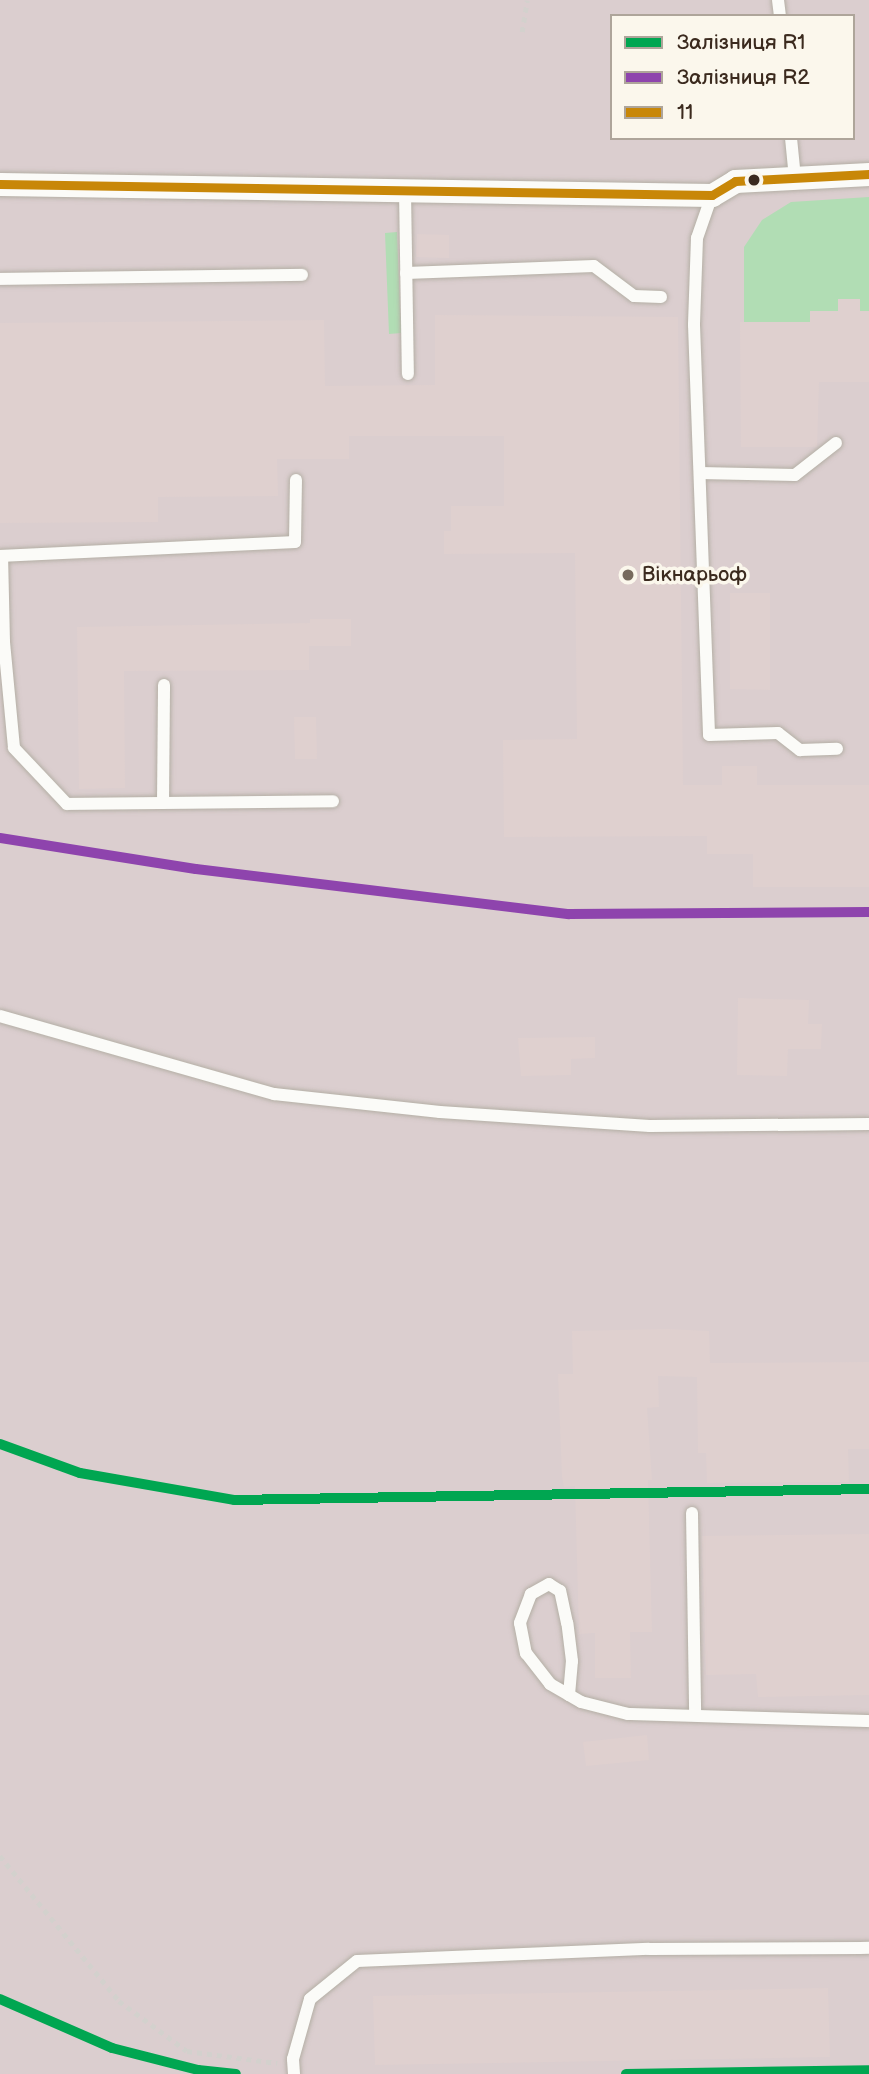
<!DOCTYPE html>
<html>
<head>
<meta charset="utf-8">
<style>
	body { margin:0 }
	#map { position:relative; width:869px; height:2074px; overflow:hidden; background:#e7e2d3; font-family:"Balsamiq Sans",sans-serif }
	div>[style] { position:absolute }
	.industrial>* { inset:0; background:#dbcecf }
	.green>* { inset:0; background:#b1ddb4 }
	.building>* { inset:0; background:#dfd0cf }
	.path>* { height:4.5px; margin-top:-2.25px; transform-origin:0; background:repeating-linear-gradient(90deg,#d3d1cd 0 5px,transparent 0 10px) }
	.roads { filter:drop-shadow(0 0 2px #b4afa5) drop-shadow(0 0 2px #b4afa5) }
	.lane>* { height:12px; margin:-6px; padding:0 6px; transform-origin:6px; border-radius:6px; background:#fbfbf8 }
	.street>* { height:23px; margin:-11.5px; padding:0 11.5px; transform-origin:11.5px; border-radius:11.5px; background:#fbfbf8 }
	.bus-1>* { height:9px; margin:-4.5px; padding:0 4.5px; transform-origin:4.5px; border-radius:4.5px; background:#c88708 }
	.rail-1>* { height:10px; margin:-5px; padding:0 5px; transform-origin:5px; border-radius:5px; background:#00a651 }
	.rail-2>* { height:10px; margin:-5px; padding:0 5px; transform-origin:5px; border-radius:5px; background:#8e44ad }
	.dots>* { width:19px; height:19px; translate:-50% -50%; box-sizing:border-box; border:4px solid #fbf7ec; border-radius:50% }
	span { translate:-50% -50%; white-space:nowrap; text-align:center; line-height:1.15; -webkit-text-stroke:7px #fbf7ec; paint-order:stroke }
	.poi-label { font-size:21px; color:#3b2a1e }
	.left { translate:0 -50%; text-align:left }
	.legend { position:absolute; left:610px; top:14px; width:245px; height:126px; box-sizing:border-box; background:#fbf7ec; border:2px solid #aea59a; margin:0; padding:9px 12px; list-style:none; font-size:21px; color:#3b2a1e }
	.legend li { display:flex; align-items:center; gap:14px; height:35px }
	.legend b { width:35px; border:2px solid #aea59a }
</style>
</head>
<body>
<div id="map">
	<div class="industrial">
		<div style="clip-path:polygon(evenodd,0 0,869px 0,869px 2074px,0 2074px,0 0,612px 16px,853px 16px,853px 138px,612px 138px,612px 16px)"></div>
	</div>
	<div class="green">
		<div style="clip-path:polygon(869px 197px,869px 311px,860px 311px,859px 299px,839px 299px,838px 311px,810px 311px,810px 322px,744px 322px,744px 247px,762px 220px,791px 202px)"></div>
		<div style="clip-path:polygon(397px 232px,401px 333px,389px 334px,385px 233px)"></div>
	</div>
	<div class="building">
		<div style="clip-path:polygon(417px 234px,449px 235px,449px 258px,416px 257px)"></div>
		<div style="clip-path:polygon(838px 299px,860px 299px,860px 311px,869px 311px,869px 382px,819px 382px,817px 447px,741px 447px,740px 322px,810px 322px,810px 311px,838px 311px)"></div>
		<div style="clip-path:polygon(435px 315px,678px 317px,683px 785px,722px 785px,722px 766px,757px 766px,757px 785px,869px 785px,869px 887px,753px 887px,753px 854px,707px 854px,707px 836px,504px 837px,503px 740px,577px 739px,575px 553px,444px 554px,444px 531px,451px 531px,451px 506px,504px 506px,504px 436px,349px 436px,349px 459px,277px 459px,278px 496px,158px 497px,158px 522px,0 523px,0 323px,324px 320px,325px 386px,435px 385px)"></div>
		<div style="clip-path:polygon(730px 593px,770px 593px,770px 690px,730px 689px)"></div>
		<div style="clip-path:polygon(310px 619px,351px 619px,351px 646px,309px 646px,309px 670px,124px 671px,125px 788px,79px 789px,77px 627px,310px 623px)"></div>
		<div style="clip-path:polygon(294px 717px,316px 717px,317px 759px,295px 759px)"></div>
		<div style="clip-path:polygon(738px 998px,809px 1000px,808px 1024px,822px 1024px,821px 1049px,788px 1049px,787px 1076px,737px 1075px)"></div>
		<div style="clip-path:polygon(595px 1037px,595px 1058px,571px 1059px,571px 1075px,521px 1076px,518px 1038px)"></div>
		<div style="clip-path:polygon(668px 1329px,709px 1331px,710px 1363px,869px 1362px,869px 1449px,848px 1449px,849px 1482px,707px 1483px,706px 1453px,698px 1453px,697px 1377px,658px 1376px,659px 1407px,647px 1408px,652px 1480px,648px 1480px,652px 1632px,630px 1632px,631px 1678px,595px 1678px,595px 1633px,579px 1634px,575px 1486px,564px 1487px,562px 1477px,558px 1374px,573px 1374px,572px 1331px)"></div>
		<div style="clip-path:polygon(869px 1534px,869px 1695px,758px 1697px,756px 1674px,706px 1675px,702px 1536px)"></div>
		<div style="clip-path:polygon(647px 1735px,649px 1760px,586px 1766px,583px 1742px)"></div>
		<div style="clip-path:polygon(828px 1988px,830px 2057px,375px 2065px,373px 1996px)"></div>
	</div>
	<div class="path">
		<div style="left:522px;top:32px;width:32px;rotate:-81deg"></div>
		<div style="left:0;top:1856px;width:188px;rotate:50.6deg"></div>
		<div style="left:119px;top:2001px;width:84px;rotate:36.3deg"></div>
		<div style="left:187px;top:2051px;width:91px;rotate:7.6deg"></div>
	</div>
	<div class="roads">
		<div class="lane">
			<div style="left:778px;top:0;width:16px;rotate:83deg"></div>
			<div style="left:791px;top:138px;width:40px;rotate:84.3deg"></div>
			<div style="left:405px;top:191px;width:183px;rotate:89.1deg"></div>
			<div style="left:712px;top:195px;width:46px;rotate:109.2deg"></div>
			<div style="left:697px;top:238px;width:87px;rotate:92deg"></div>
			<div style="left:694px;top:325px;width:410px;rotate:87.9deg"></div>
			<div style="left:709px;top:735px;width:69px;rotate:-1.7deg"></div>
			<div style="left:778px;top:733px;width:28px;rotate:38deg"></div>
			<div style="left:800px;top:750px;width:37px;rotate:-2deg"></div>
			<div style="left:406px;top:273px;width:188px;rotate:-2.1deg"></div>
			<div style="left:594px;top:266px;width:50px;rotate:36.9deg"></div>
			<div style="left:634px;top:296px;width:27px;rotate:2deg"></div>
			<div style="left:0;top:279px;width:302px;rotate:-0.8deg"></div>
			<div style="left:700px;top:473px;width:95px;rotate:1.2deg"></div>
			<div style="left:795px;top:475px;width:52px;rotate:-38deg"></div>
			<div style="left:0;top:556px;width:295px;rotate:-2.7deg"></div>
			<div style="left:295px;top:542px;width:62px;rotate:-89.1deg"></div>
			<div style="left:0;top:642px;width:4px"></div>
			<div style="left:4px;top:642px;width:86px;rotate:-91.3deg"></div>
			<div style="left:4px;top:642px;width:106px;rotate:84.6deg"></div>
			<div style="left:14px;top:748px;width:77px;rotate:46.6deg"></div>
			<div style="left:67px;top:804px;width:266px;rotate:-0.6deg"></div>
			<div style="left:163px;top:803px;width:118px;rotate:-89.5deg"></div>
			<div style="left:0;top:1016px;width:285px;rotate:15.9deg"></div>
			<div style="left:274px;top:1094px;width:167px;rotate:6.2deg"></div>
			<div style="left:440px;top:1112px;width:210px;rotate:3.8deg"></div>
			<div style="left:650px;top:1126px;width:219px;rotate:-0.5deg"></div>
			<div style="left:692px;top:1513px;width:201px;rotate:89.1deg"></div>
			<div style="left:569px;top:1695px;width:34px;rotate:-85deg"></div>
			<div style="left:572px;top:1661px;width:38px;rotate:-97deg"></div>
			<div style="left:567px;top:1623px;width:33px;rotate:-102deg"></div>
			<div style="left:560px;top:1591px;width:13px;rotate:-148deg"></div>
			<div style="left:549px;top:1584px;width:21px;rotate:151deg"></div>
			<div style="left:531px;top:1594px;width:31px;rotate:111deg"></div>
			<div style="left:520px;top:1623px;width:31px;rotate:79deg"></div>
			<div style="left:526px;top:1653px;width:39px;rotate:52deg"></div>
			<div style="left:550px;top:1684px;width:22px;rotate:30deg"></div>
			<div style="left:569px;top:1695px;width:14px;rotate:30deg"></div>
			<div style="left:581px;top:1702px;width:49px;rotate:14.3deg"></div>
			<div style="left:628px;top:1714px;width:241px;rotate:1.7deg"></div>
			<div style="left:294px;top:2074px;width:15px;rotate:-94deg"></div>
			<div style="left:293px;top:2059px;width:62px;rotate:-74.2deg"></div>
			<div style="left:310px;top:1999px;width:60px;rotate:-39deg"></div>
			<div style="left:357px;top:1961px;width:292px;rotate:-2.4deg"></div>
			<div style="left:649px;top:1949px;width:220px;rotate:-0.3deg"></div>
		</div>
		<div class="street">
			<div style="left:0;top:184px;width:712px;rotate:0.89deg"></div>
			<div style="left:712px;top:195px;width:27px;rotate:-31deg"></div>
			<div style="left:735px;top:181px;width:134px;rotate:-3deg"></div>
		</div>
	</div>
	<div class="bus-1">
		<div style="left:0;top:184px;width:712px;rotate:0.89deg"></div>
		<div style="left:712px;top:195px;width:27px;rotate:-31deg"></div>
		<div style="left:735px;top:181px;width:134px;rotate:-3deg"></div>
	</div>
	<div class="rail-1">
		<div style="left:0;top:1444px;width:85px;rotate:19.9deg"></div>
		<div style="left:80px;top:1473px;width:156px;rotate:9.9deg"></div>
		<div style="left:234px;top:1500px;width:635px;rotate:-0.99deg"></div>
		<div style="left:0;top:1999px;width:122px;rotate:23.6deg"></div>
		<div style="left:112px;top:2048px;width:89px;rotate:14.3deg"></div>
		<div style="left:198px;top:2070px;width:38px;rotate:6deg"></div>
		<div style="left:626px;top:2074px;width:243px;rotate:-0.9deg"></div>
	</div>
	<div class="rail-2">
		<div style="left:0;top:838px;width:198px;rotate:9deg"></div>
		<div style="left:196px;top:869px;width:376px;rotate:6.9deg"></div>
		<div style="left:569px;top:914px;width:300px;rotate:-0.4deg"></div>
	</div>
	<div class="dots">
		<div style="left:754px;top:180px;background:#3b2a1e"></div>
		<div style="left:628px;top:575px;background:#776a5d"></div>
	</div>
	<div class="poi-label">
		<span class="left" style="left:642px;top:575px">Вікнарьоф</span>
	</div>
	<ul class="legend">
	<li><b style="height:9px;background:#00a651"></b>Залізниця R1</li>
	<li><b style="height:9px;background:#8e44ad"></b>Залізниця R2</li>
	<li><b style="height:9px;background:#c88708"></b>11</li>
	</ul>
</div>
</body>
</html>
